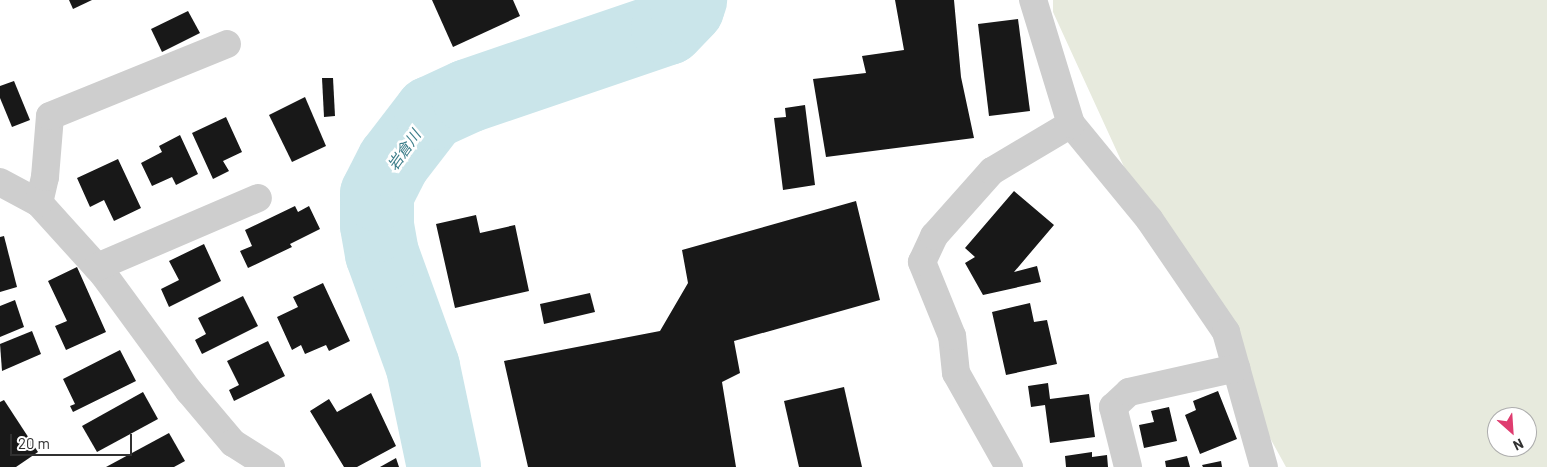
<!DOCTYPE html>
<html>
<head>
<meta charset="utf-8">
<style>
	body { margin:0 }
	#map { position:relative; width:1547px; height:467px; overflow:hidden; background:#fff; font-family:Barlow,"Noto Sans JP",sans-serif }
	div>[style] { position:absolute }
	.green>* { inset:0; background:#e7eadd }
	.river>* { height:74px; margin:-37px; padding:0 37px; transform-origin:37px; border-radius:37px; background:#cae5ea }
	.building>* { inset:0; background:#181818 }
	.street>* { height:28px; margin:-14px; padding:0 14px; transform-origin:14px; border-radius:14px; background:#cecece }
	span { translate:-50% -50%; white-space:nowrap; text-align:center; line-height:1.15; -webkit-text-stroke:5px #fff; paint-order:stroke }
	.water-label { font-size:15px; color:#3f7f8b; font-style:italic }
	.north { position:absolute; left:1487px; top:407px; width:50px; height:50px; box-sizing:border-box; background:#fff; border:1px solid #adadad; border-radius:50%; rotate:154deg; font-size:14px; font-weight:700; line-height:20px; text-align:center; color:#313131 }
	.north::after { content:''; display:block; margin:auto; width:18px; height:22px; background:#df3c6f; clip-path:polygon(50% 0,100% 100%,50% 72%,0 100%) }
	.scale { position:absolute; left:10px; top:434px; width:122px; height:22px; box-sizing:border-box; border:2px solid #313131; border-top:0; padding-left:6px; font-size:15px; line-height:18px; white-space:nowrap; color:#313131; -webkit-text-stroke:4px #fff; paint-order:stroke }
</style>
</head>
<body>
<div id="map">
	<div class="green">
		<div style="clip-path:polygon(evenodd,1053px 0,1547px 0,1547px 467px,1286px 467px,1141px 204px,1053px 12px,1053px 0,1497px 417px,1527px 417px,1527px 447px,1497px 447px,1497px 417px)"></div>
	</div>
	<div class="river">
		<div style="left:444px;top:467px;width:102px;rotate:-101.9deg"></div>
		<div style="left:423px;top:367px;width:120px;rotate:-109.9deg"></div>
		<div style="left:382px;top:254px;width:29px;rotate:-100deg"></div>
		<div style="left:377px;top:225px;width:31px;rotate:-90deg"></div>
		<div style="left:377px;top:194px;width:37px;rotate:-63deg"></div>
		<div style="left:394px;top:161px;width:61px;rotate:-52.4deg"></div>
		<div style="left:431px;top:113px;width:41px;rotate:-24.7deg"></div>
		<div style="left:468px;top:96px;width:211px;rotate:-18.8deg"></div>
		<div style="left:668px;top:28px;width:28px;rotate:-46deg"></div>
		<div style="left:687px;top:8px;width:9px;rotate:-69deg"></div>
	</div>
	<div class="building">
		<div style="clip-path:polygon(69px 0,92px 0,73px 9px)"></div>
		<div style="clip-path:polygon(432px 0,513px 0,520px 16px,453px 47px)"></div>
		<div style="clip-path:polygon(895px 0,954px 0,961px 77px,974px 138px,826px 157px,813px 79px,866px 73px,862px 56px,904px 50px)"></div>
		<div style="clip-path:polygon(188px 11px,200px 33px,162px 52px,151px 29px)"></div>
		<div style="clip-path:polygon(1018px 19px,1030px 111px,989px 116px,978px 24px)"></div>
		<div style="clip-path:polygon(322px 78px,333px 78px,335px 116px,324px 117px)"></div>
		<div style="clip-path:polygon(14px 81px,30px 120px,12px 127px,0 98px,0 86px)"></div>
		<div style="clip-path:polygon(305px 97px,326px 146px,292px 162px,269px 115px)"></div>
		<div style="clip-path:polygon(805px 105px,815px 185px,783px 190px,774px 118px,786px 117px,785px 108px)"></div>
		<div style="clip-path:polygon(226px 117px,242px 152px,223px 161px,229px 171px,213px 179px,192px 133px)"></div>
		<div style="clip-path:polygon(180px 135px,198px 174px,176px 185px,172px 177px,152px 186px,141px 163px,162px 152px,159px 146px)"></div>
		<div style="clip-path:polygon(118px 159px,141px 208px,114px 221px,104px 200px,90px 207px,77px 178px)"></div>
		<div style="clip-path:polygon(1014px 191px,1054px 225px,1014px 272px,1037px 266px,1041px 282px,983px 295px,965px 263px,975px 257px,965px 248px)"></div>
		<div style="clip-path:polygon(856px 201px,880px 300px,734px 341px,740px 373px,722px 382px,736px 467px,528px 467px,504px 361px,660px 331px,688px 283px,682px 250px)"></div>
		<div style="clip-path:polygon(295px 206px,298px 212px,309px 206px,320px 229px,290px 244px,292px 247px,248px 268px,240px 251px,252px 246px,245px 230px)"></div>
		<div style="clip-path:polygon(476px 215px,480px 233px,515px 225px,529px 291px,455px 308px,436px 224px)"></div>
		<div style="clip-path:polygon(4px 236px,17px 287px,0 292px,0 237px)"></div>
		<div style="clip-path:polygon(204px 244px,221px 281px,169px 307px,161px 289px,179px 280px,169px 261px)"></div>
		<div style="clip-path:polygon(77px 267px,106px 332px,66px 350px,55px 326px,67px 321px,48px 281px)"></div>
		<div style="clip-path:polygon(323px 283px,350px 341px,329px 351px,326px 345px,305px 354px,301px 345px,292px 350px,277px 317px,298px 307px,293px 297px)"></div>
		<div style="clip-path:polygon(590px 293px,595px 312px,544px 324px,540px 304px)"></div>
		<div style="clip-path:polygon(243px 296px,258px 326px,202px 354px,195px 340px,206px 334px,198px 318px)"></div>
		<div style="clip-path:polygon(15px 300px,24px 327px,0 337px,0 306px)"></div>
		<div style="clip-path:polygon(1030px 303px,1034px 322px,1047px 320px,1057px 364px,1006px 375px,992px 312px)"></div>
		<div style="clip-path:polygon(32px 331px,41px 354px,2px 371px,0 344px)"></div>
		<div style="clip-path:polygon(268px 341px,285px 376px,234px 401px,229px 390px,239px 385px,227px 361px)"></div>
		<div style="clip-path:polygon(120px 350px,136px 381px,73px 412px,70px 406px,75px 404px,63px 379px)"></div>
		<div style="clip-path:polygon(1048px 383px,1050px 399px,1089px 394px,1095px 437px,1050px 443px,1045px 405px,1031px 407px,1028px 386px)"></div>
		<div style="clip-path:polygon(844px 387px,862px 467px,799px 467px,784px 401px)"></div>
		<div style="clip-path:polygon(1218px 391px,1237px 439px,1200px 454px,1185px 415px,1196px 410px,1193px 401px)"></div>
		<div style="clip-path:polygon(143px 392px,158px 419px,97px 452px,82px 426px)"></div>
		<div style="clip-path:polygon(371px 393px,396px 446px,357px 467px,344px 467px,310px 411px,329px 399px,337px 412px)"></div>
		<div style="clip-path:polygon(4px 400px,38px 452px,16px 467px,0 467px,0 402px)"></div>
		<div style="clip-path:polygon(1169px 407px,1177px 441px,1144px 448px,1139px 425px,1154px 422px,1151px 411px)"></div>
		<div style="clip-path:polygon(169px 433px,185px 461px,174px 467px,106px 467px)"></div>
		<div style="clip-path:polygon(1092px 452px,1092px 457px,1107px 455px,1108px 467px,1066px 467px,1065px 456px)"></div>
		<div style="clip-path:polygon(1187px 456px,1190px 467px,1166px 467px,1165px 461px)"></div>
		<div style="clip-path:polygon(396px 458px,399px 467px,380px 467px)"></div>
		<div style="clip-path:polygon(1221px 461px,1222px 467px,1203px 467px,1202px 465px)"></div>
	</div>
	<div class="street">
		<div style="left:1071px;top:124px;width:123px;rotate:50.6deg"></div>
		<div style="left:1149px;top:219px;width:137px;rotate:55.7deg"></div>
		<div style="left:1226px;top:332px;width:140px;rotate:74.3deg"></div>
		<div style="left:0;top:182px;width:44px;rotate:28.3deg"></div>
		<div style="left:39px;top:203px;width:97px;rotate:47.9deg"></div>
		<div style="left:104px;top:275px;width:144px;rotate:53.8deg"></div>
		<div style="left:189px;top:391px;width:68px;rotate:49.8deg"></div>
		<div style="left:233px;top:443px;width:45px;rotate:32.3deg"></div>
		<div style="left:39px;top:203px;width:27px;rotate:-77deg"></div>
		<div style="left:45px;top:177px;width:61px;rotate:-85.3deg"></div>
		<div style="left:50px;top:116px;width:191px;rotate:-22.1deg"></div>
		<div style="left:97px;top:267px;width:175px;rotate:-23.2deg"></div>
		<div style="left:1009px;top:467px;width:108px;rotate:-119.4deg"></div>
		<div style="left:956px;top:373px;width:37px;rotate:-96deg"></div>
		<div style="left:952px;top:336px;width:80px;rotate:-112.1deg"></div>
		<div style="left:922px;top:262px;width:29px;rotate:-65deg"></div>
		<div style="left:934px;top:236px;width:87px;rotate:-48.3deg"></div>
		<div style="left:992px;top:171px;width:92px;rotate:-30.7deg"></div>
		<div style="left:1071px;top:124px;width:130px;rotate:-107deg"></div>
		<div style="left:1128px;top:467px;width:62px;rotate:-104deg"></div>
		<div style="left:1113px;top:407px;width:22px;rotate:-43deg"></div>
		<div style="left:1129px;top:392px;width:110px;rotate:-12.6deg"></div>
	</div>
	<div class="water-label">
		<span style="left:404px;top:150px;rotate:-55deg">岩倉川</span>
	</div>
	<div class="north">N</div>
	<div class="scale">20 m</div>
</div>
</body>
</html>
